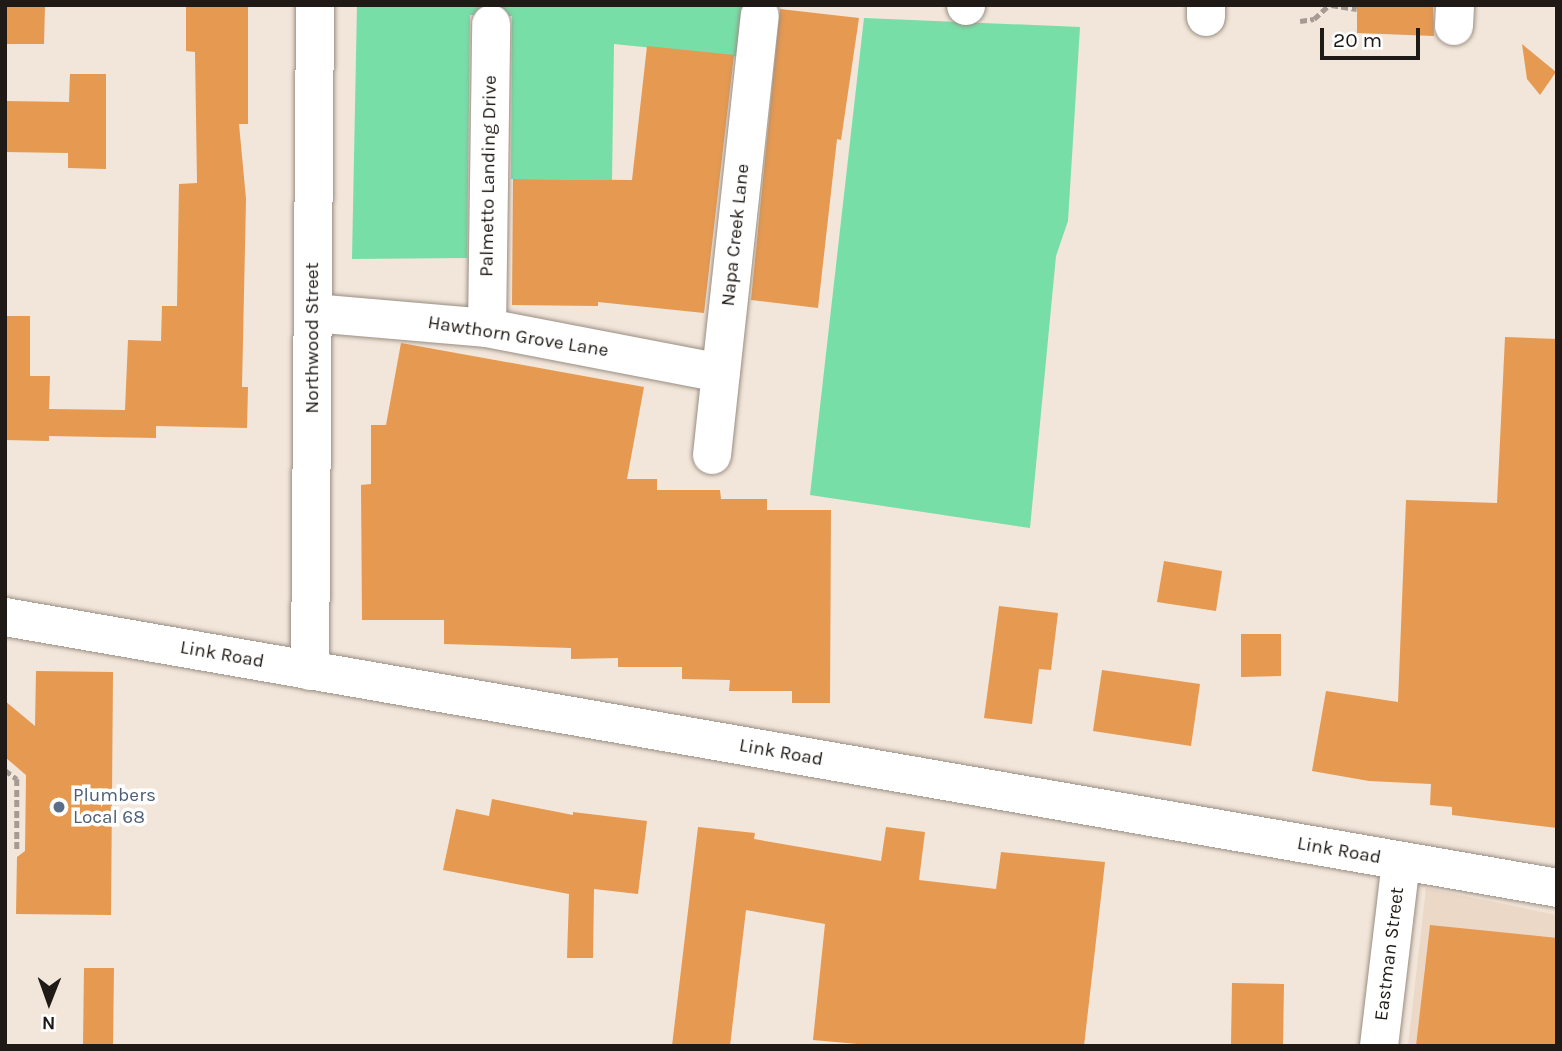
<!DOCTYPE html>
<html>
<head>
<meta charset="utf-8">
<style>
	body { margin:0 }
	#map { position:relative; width:1562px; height:1051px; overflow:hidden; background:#f2e5d9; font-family:Karla,sans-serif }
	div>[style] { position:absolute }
	.built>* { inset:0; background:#ebd8c7 }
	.green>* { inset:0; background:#77dea8 }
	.building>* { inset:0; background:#e59951 }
	.path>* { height:4.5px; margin-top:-2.25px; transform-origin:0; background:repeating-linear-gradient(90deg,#a59b92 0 7px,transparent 0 10.5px) }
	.roads { filter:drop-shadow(0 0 2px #998e83) drop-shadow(0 0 2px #998e83) }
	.minor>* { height:38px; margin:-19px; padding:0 19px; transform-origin:19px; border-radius:19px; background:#fff }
	.dots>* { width:19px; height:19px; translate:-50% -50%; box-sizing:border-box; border:4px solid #fff; border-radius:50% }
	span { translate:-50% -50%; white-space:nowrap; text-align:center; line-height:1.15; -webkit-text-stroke:7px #fff; paint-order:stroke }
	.street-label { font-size:19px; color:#1f1a16 }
	.service-label { font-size:19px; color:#4e5e75 }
	.left { translate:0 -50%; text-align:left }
	.frame { position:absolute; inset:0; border:7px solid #1f1a16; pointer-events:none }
	.north { position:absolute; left:14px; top:967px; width:70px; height:70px; -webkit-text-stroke:5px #fff; paint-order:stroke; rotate:181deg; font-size:19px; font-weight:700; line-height:28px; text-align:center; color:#1f1a16 }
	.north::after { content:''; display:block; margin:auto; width:24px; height:32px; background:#1f1a16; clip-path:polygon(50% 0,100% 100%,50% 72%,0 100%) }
	.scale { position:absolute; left:1320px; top:28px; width:100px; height:32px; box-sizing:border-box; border:4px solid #1f1a16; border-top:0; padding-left:9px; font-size:21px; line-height:24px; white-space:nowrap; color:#1f1a16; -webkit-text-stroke:5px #fff; paint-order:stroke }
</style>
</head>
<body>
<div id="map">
	<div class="built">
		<div style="clip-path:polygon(1426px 888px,1557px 915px,1557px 1046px,1408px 1046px)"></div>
	</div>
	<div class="green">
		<div style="clip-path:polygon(357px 5px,747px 5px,741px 57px,614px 44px,612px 180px,511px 179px,512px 16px,470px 15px,467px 258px,352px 259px)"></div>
		<div style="clip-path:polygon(864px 18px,1080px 27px,1068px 221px,1056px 256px,1030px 528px,810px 495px)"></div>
	</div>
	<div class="building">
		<div style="clip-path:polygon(5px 5px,45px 5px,44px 44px,5px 44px)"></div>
		<div style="clip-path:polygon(248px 5px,248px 124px,239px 124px,246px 199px,242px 387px,248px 387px,247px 428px,156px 426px,156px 438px,49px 436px,49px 441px,5px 440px,5px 316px,30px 316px,30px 376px,50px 376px,49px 409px,125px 410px,128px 340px,161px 341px,162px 306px,177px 306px,179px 184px,197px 183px,195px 52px,186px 51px,186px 6px)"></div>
		<div style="clip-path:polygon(1357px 5px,1433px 5px,1434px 36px,1357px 33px)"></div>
		<div style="clip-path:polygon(780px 9px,859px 18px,841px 140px,837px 139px,818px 308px,751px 300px)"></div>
		<div style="clip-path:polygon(1522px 44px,1556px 72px,1540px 95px,1527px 79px)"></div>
		<div style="clip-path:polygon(647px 46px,734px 55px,704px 313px,598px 302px,598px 306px,512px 305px,513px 179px,632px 180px)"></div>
		<div style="clip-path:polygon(70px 74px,106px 74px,106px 169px,68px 168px,68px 153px,5px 152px,5px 101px,69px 102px)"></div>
		<div style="clip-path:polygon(1505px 337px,1557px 339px,1557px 828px,1452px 815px,1452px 807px,1430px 805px,1431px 784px,1369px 781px,1312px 771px,1326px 691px,1398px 702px,1406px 500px,1497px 503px)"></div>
		<div style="clip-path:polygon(401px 343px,644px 387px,627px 479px,657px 479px,657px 490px,720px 490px,721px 499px,767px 499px,767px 510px,831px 510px,830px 703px,792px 703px,792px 691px,729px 691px,730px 680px,682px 679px,682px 667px,618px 667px,618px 658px,571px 659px,571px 648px,444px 644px,444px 620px,362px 620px,361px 485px,371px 484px,371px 425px,386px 425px)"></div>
		<div style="clip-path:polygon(1164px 561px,1222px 571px,1216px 611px,1157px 602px)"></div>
		<div style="clip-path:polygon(999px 606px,1058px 613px,1051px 670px,1039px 669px,1032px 724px,984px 718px)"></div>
		<div style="clip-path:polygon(1241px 634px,1281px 634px,1281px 676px,1241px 677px)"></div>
		<div style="clip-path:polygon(1102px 670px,1200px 684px,1191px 746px,1093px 731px)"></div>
		<div style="clip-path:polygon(36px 671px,113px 672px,111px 915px,16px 914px,17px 857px,25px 851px,26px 775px,5px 757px,5px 701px,35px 726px)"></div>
		<div style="clip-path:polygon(492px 799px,573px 815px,573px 812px,647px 821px,638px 894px,594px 889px,593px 958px,567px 958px,569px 894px,443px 870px,456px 809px,489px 816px)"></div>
		<div style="clip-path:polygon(698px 827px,755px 833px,754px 839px,881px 861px,886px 827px,925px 832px,919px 880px,996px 889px,1001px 852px,1105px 862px,1084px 1046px,880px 1046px,813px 1040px,825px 924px,746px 910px,730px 1046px,672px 1046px)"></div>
		<div style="clip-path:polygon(1430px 925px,1557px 938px,1557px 1046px,1416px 1046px)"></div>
		<div style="clip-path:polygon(84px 968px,114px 968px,113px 1046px,83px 1046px)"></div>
		<div style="clip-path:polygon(1232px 983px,1284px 984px,1283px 1046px,1231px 1046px)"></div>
	</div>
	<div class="path">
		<div style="left:1331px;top:5px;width:26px;rotate:9deg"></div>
		<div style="left:1300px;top:21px;width:14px;rotate:-8deg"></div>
		<div style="left:1314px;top:19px;width:21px;rotate:-43deg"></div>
		<div style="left:5px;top:770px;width:15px;rotate:37deg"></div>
		<div style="left:17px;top:779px;width:72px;rotate:90deg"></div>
	</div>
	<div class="roads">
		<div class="minor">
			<div style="left:966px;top:5px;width:1px;rotate:90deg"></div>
			<div style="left:1206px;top:17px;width:12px;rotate:-90deg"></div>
			<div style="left:1454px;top:26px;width:21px;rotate:-87deg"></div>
			<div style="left:313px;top:313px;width:175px;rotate:4.9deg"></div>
			<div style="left:487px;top:328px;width:238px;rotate:10.9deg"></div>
			<div style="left:487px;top:328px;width:304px;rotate:-89.2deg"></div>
			<div style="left:712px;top:455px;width:442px;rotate:-83.8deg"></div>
			<div style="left:5px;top:617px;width:1575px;rotate:9.9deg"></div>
			<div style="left:310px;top:671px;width:666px;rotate:-89.57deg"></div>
			<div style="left:1379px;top:1046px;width:186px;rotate:-83.2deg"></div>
		</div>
	</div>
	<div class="dots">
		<div style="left:59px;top:807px;background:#5c6f8a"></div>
	</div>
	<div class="street-label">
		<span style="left:489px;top:176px;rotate:-89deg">Palmetto Landing Drive</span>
		<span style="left:736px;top:235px;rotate:-84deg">Napa Creek Lane</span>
		<span style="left:518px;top:337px;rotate:9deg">Hawthorn Grove Lane</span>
		<span style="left:313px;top:338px;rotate:-90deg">Northwood Street</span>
		<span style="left:222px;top:655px;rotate:10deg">Link Road</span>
		<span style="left:781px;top:753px;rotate:10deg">Link Road</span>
		<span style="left:1339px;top:851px;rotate:10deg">Link Road</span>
		<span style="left:1390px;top:954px;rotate:-83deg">Eastman Street</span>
	</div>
	<div class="service-label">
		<span class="left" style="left:73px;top:807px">Plumbers<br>Local 68</span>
	</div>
	<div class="frame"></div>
	<div class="north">N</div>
	<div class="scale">20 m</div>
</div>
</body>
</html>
